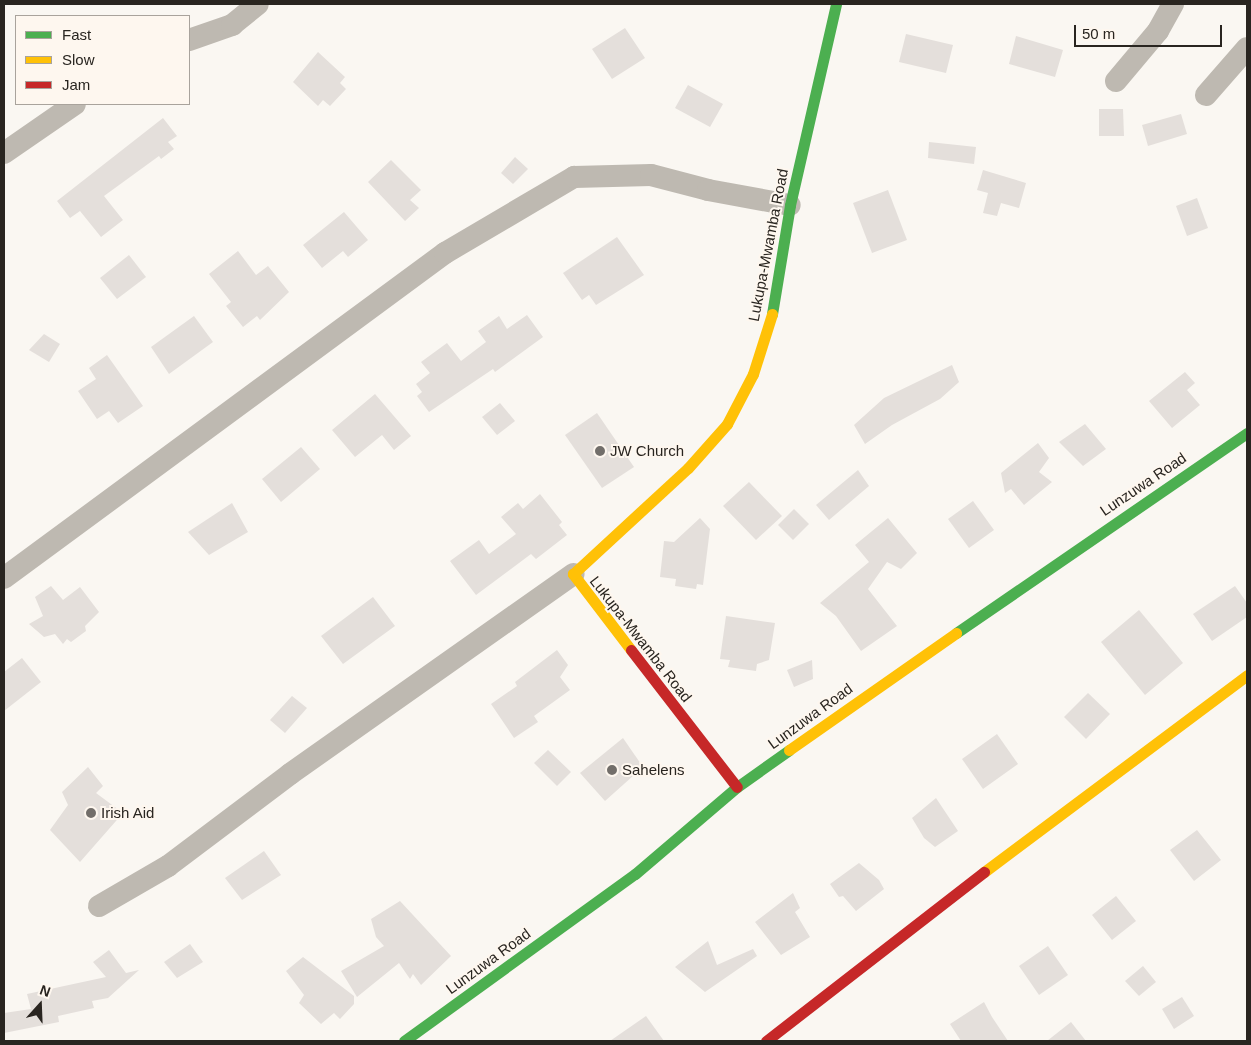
<!DOCTYPE html>
<html>
<head>
<meta charset="utf-8">
<style>
	body { margin:0 }
	#map { position:relative; width:1251px; height:1045px; overflow:hidden; background:#faf7f2; font-family:Arial,sans-serif }
	div>[style] { position:absolute }
	.building>* { inset:0; background:#e4dfdb }
	.street>* { height:22px; margin:-11px; padding:0 11px; transform-origin:11px; border-radius:11px; background:#beb9b1 }
	.fast>* { height:11px; margin:-5.5px; padding:0 5.5px; transform-origin:5.5px; border-radius:5.5px; background:#4caf50 }
	.slow>* { height:11px; margin:-5.5px; padding:0 5.5px; transform-origin:5.5px; border-radius:5.5px; background:#ffc107 }
	.jam>* { height:11px; margin:-5.5px; padding:0 5.5px; transform-origin:5.5px; border-radius:5.5px; background:#c62828 }
	.dots>* { width:14px; height:14px; translate:-50% -50%; box-sizing:border-box; border:2px solid #fef7ef; border-radius:50% }
	span { translate:-50% -50%; white-space:nowrap; text-align:center; line-height:1.15; -webkit-text-stroke:4px #fef7ef; paint-order:stroke }
	.street-label { font-size:15px; color:#292520 }
	.poi-label { font-size:15px; color:#292520 }
	.left { translate:0 -50%; text-align:left }
	.frame { position:absolute; inset:0; border:5px solid #292520; pointer-events:none }
	.legend { position:absolute; left:15px; top:15px; width:175px; height:90px; box-sizing:border-box; background:#fef7ef; border:1px solid #a9a39c; margin:0; padding:6px 9px; list-style:none; font-size:15px; color:#292520 }
	.legend li { display:flex; align-items:center; gap:10px; height:25px }
	.legend b { width:25px; border:1px solid #a9a39c }
	.north { position:absolute; left:15px; top:980px; width:50px; height:50px; -webkit-text-stroke:4px #fef7ef; paint-order:stroke; rotate:20deg; font-size:14px; font-weight:700; line-height:20px; text-align:center; color:#292520 }
	.north::after { content:''; display:block; margin:auto; width:18px; height:22px; background:#292520; clip-path:polygon(50% 0,100% 100%,50% 72%,0 100%) }
	.scale { position:absolute; left:1074px; top:25px; width:148px; height:22px; box-sizing:border-box; border:2px solid #292520; border-top:0; padding-left:6px; font-size:15px; line-height:18px; white-space:nowrap; color:#292520; -webkit-text-stroke:4px #fef7ef; paint-order:stroke }
</style>
</head>
<body>
<div id="map">
	<div class="building">
		<div style="clip-path:polygon(625px 28px,645px 58px,612px 79px,592px 49px)"></div>
		<div style="clip-path:polygon(906px 34px,953px 45px,946px 73px,899px 62px)"></div>
		<div style="clip-path:polygon(1016px 36px,1063px 50px,1055px 77px,1009px 64px)"></div>
		<div style="clip-path:polygon(318px 52px,345px 77px,340px 83px,346px 89px,330px 106px,323px 100px,318px 106px,293px 82px)"></div>
		<div style="clip-path:polygon(688px 85px,723px 104px,710px 127px,675px 108px)"></div>
		<div style="clip-path:polygon(1099px 109px,1123px 109px,1124px 136px,1099px 136px)"></div>
		<div style="clip-path:polygon(1181px 114px,1187px 134px,1148px 146px,1142px 125px)"></div>
		<div style="clip-path:polygon(163px 118px,177px 136px,168px 142px,174px 149px,161px 159px,159px 156px,104px 196px,123px 220px,101px 237px,80px 211px,70px 218px,57px 201px)"></div>
		<div style="clip-path:polygon(929px 142px,976px 147px,974px 164px,928px 158px)"></div>
		<div style="clip-path:polygon(515px 157px,528px 169px,513px 184px,501px 173px)"></div>
		<div style="clip-path:polygon(391px 160px,421px 190px,410px 200px,419px 208px,405px 221px,368px 182px)"></div>
		<div style="clip-path:polygon(983px 170px,1026px 183px,1019px 208px,1001px 203px,997px 216px,983px 213px,988px 193px,977px 190px)"></div>
		<div style="clip-path:polygon(888px 190px,907px 240px,872px 253px,853px 203px)"></div>
		<div style="clip-path:polygon(1197px 198px,1208px 228px,1187px 236px,1176px 206px)"></div>
		<div style="clip-path:polygon(344px 212px,368px 240px,348px 257px,343px 251px,322px 268px,303px 245px)"></div>
		<div style="clip-path:polygon(617px 237px,644px 275px,596px 305px,589px 295px,582px 300px,563px 273px)"></div>
		<div style="clip-path:polygon(238px 251px,256px 275px,268px 266px,289px 292px,260px 320px,257px 316px,243px 327px,226px 306px,231px 302px,209px 274px)"></div>
		<div style="clip-path:polygon(129px 255px,146px 277px,117px 299px,100px 278px)"></div>
		<div style="clip-path:polygon(527px 315px,543px 337px,495px 372px,493px 369px,429px 412px,417px 396px,422px 392px,416px 384px,430px 373px,421px 362px,447px 343px,461px 361px,486px 342px,478px 331px,499px 316px,507px 329px)"></div>
		<div style="clip-path:polygon(194px 316px,213px 342px,169px 374px,151px 347px)"></div>
		<div style="clip-path:polygon(44px 334px,60px 344px,49px 362px,29px 350px)"></div>
		<div style="clip-path:polygon(107px 355px,143px 406px,118px 423px,109px 411px,97px 419px,78px 391px,96px 379px,89px 368px)"></div>
		<div style="clip-path:polygon(952px 365px,959px 382px,940px 399px,892px 425px,865px 444px,854px 425px,884px 398px)"></div>
		<div style="clip-path:polygon(1185px 372px,1195px 383px,1187px 390px,1200px 405px,1172px 428px,1149px 401px)"></div>
		<div style="clip-path:polygon(375px 394px,411px 436px,394px 450px,382px 435px,355px 457px,332px 430px)"></div>
		<div style="clip-path:polygon(500px 403px,515px 421px,497px 435px,482px 417px)"></div>
		<div style="clip-path:polygon(597px 413px,634px 467px,602px 488px,565px 435px)"></div>
		<div style="clip-path:polygon(1085px 424px,1106px 449px,1083px 466px,1059px 442px)"></div>
		<div style="clip-path:polygon(1038px 443px,1049px 458px,1039px 472px,1052px 482px,1024px 505px,1011px 489px,1005px 493px,1001px 473px)"></div>
		<div style="clip-path:polygon(301px 447px,320px 469px,281px 502px,262px 479px)"></div>
		<div style="clip-path:polygon(858px 470px,869px 486px,829px 520px,816px 505px)"></div>
		<div style="clip-path:polygon(749px 482px,782px 516px,756px 540px,723px 506px)"></div>
		<div style="clip-path:polygon(540px 494px,562px 522px,559px 525px,567px 535px,536px 559px,531px 554px,476px 595px,450px 561px,479px 540px,489px 554px,516px 534px,501px 517px,518px 503px,523px 509px)"></div>
		<div style="clip-path:polygon(973px 501px,994px 530px,969px 548px,948px 519px)"></div>
		<div style="clip-path:polygon(232px 503px,248px 532px,209px 555px,188px 532px)"></div>
		<div style="clip-path:polygon(794px 509px,809px 524px,793px 540px,778px 525px)"></div>
		<div style="clip-path:polygon(700px 518px,710px 529px,703px 585px,697px 584px,696px 589px,675px 586px,676px 579px,660px 577px,664px 541px,674px 542px)"></div>
		<div style="clip-path:polygon(888px 518px,917px 553px,901px 569px,887px 562px,868px 589px,897px 626px,861px 651px,836px 616px,820px 603px,869px 562px,855px 545px)"></div>
		<div style="clip-path:polygon(51px 586px,63px 600px,80px 587px,99px 612px,85px 626px,86px 631px,71px 642px,67px 639px,63px 644px,55px 634px,44px 637px,29px 624px,43px 616px,35px 597px)"></div>
		<div style="clip-path:polygon(1235px 586px,1247px 603px,1247px 617px,1212px 641px,1193px 614px)"></div>
		<div style="clip-path:polygon(373px 597px,395px 626px,343px 664px,321px 636px)"></div>
		<div style="clip-path:polygon(1139px 610px,1183px 663px,1145px 695px,1101px 642px)"></div>
		<div style="clip-path:polygon(726px 616px,775px 623px,769px 660px,757px 664px,756px 671px,728px 667px,730px 660px,720px 659px)"></div>
		<div style="clip-path:polygon(557px 650px,568px 665px,560px 677px,570px 690px,534px 716px,538px 722px,514px 738px,491px 704px,517px 686px,515px 682px)"></div>
		<div style="clip-path:polygon(22px 658px,41px 682px,4px 711px,4px 672px)"></div>
		<div style="clip-path:polygon(812px 660px,813px 679px,794px 687px,787px 670px)"></div>
		<div style="clip-path:polygon(1088px 693px,1110px 714px,1086px 739px,1064px 717px)"></div>
		<div style="clip-path:polygon(292px 696px,307px 708px,285px 733px,270px 720px)"></div>
		<div style="clip-path:polygon(997px 734px,1018px 764px,983px 789px,962px 759px)"></div>
		<div style="clip-path:polygon(623px 738px,643px 767px,605px 801px,580px 773px)"></div>
		<div style="clip-path:polygon(548px 750px,571px 772px,557px 786px,534px 763px)"></div>
		<div style="clip-path:polygon(88px 767px,103px 786px,96px 793px,123px 813px,80px 862px,50px 830px,68px 805px,62px 792px)"></div>
		<div style="clip-path:polygon(936px 798px,958px 831px,935px 847px,924px 838px,912px 818px)"></div>
		<div style="clip-path:polygon(1197px 830px,1221px 860px,1194px 881px,1170px 850px)"></div>
		<div style="clip-path:polygon(264px 851px,281px 875px,242px 900px,225px 878px)"></div>
		<div style="clip-path:polygon(859px 863px,879px 880px,884px 889px,856px 911px,843px 896px,839px 897px,830px 884px)"></div>
		<div style="clip-path:polygon(793px 893px,800px 908px,795px 912px,810px 937px,781px 955px,755px 922px)"></div>
		<div style="clip-path:polygon(1116px 896px,1136px 921px,1112px 940px,1092px 915px)"></div>
		<div style="clip-path:polygon(400px 901px,451px 956px,421px 985px,413px 974px,410px 979px,399px 963px,357px 997px,341px 971px,384px 946px,376px 937px,371px 919px)"></div>
		<div style="clip-path:polygon(708px 941px,717px 965px,753px 949px,757px 956px,705px 992px,675px 967px)"></div>
		<div style="clip-path:polygon(190px 944px,203px 962px,177px 978px,164px 962px)"></div>
		<div style="clip-path:polygon(1048px 946px,1068px 975px,1039px 995px,1019px 966px)"></div>
		<div style="clip-path:polygon(109px 950px,126px 973px,139px 970px,108px 998px,92px 1001px,94px 1008px,58px 1016px,59px 1022px,4px 1033px,4px 1013px,31px 1009px,27px 994px,106px 977px,93px 962px)"></div>
		<div style="clip-path:polygon(303px 957px,354px 996px,354px 1004px,340px 1019px,334px 1013px,321px 1024px,299px 1003px,304px 995px,286px 971px)"></div>
		<div style="clip-path:polygon(1143px 966px,1156px 982px,1139px 996px,1125px 981px)"></div>
		<div style="clip-path:polygon(1182px 997px,1194px 1016px,1174px 1029px,1162px 1009px)"></div>
		<div style="clip-path:polygon(984px 1002px,992px 1017px,1008px 1041px,961px 1041px,950px 1024px)"></div>
		<div style="clip-path:polygon(646px 1016px,664px 1041px,610px 1041px)"></div>
		<div style="clip-path:polygon(1071px 1022px,1086px 1041px,1047px 1041px)"></div>
	</div>
	<div class="street">
		<div style="left:189px;top:40px;width:46px;rotate:-19.2deg"></div>
		<div style="left:232px;top:25px;width:33px;rotate:-39deg"></div>
		<div style="left:1116px;top:81px;width:65px;rotate:-50deg"></div>
		<div style="left:1158px;top:31px;width:31px;rotate:-61deg"></div>
		<div style="left:1206px;top:95px;width:62px;rotate:-48.9deg"></div>
		<div style="left:4px;top:153px;width:86px;rotate:-34.6deg"></div>
		<div style="left:4px;top:578px;width:548px;rotate:-36.39deg"></div>
		<div style="left:445px;top:253px;width:150px;rotate:-30.5deg"></div>
		<div style="left:574px;top:177px;width:77px;rotate:-1.5deg"></div>
		<div style="left:651px;top:175px;width:59px;rotate:14.7deg"></div>
		<div style="left:708px;top:190px;width:83px;rotate:10.4deg"></div>
		<div style="left:99px;top:906px;width:80px;rotate:-30.1deg"></div>
		<div style="left:168px;top:866px;width:153px;rotate:-37deg"></div>
		<div style="left:290px;top:774px;width:347px;rotate:-35.2deg"></div>
	</div>
	<div class="fast">
		<div style="left:772px;top:314px;width:110px;rotate:-80.6deg"></div>
		<div style="left:790px;top:205px;width:206px;rotate:-77.1deg"></div>
		<div style="left:956px;top:633px;width:353px;rotate:-34.5deg"></div>
		<div style="left:404px;top:1041px;width:285px;rotate:-35.9deg"></div>
		<div style="left:635px;top:874px;width:134px;rotate:-40.5deg"></div>
		<div style="left:737px;top:787px;width:64px;rotate:-35.4deg"></div>
	</div>
	<div class="slow">
		<div style="left:631px;top:650px;width:96px;rotate:-127.3deg"></div>
		<div style="left:573px;top:574px;width:156px;rotate:-42.7deg"></div>
		<div style="left:688px;top:468px;width:59px;rotate:-48.4deg"></div>
		<div style="left:727px;top:424px;width:56px;rotate:-62.5deg"></div>
		<div style="left:753px;top:374px;width:63px;rotate:-72.4deg"></div>
		<div style="left:789px;top:750px;width:204px;rotate:-35deg"></div>
		<div style="left:984px;top:872px;width:329px;rotate:-36.8deg"></div>
	</div>
	<div class="jam">
		<div style="left:631px;top:650px;width:173px;rotate:52.3deg"></div>
		<div style="left:766px;top:1041px;width:276px;rotate:-37.8deg"></div>
	</div>
	<div class="dots">
		<div style="left:600px;top:451px;background:#726e6a"></div>
		<div style="left:612px;top:770px;background:#726e6a"></div>
		<div style="left:91px;top:813px;background:#726e6a"></div>
	</div>
	<div class="street-label">
		<span style="left:768px;top:245px;rotate:-79deg">Lukupa-Mwamba Road</span>
		<span style="left:1143px;top:484px;rotate:-34deg">Lunzuwa Road</span>
		<span style="left:641px;top:639px;rotate:52deg">Lukupa-Mwamba Road</span>
		<span style="left:810px;top:716px;rotate:-36deg">Lunzuwa Road</span>
		<span style="left:488px;top:961px;rotate:-36deg">Lunzuwa Road</span>
	</div>
	<div class="poi-label">
		<span class="left" style="left:610px;top:451px">JW Church</span>
		<span class="left" style="left:622px;top:770px">Sahelens</span>
		<span class="left" style="left:101px;top:813px">Irish Aid</span>
	</div>
	<div class="frame"></div>
	<ul class="legend">
	<li><b style="height:6px;background:#4caf50"></b>Fast</li>
	<li><b style="height:6px;background:#ffc107"></b>Slow</li>
	<li><b style="height:6px;background:#c62828"></b>Jam</li>
	</ul>
	<div class="north">N</div>
	<div class="scale">50 m</div>
</div>
</body>
</html>
